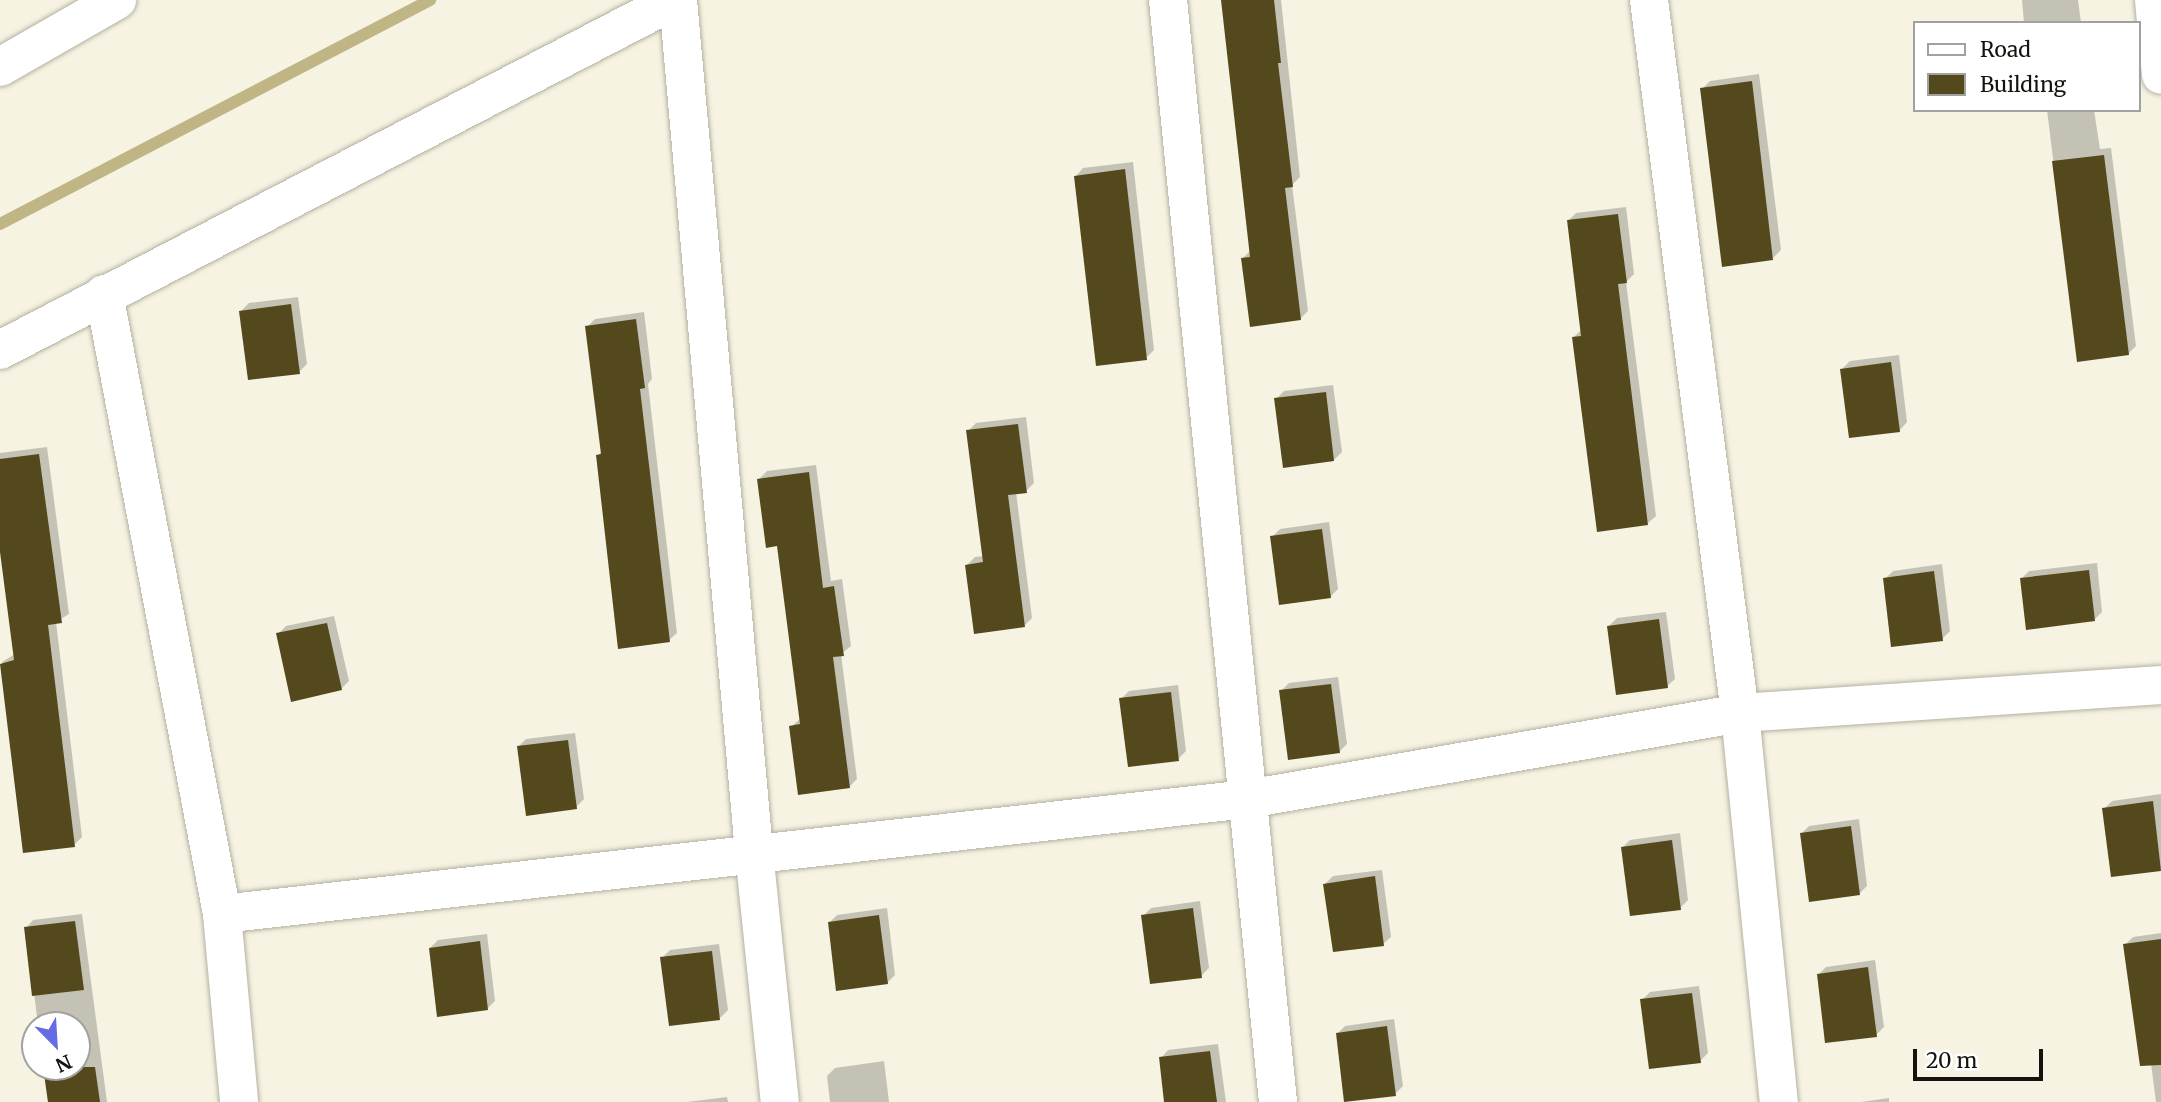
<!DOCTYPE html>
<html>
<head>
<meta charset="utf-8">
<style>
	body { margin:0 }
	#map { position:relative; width:2161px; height:1102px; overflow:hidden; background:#f6f3e2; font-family:Merriweather,serif }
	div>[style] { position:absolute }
	.shadow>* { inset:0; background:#0003 }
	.stream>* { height:12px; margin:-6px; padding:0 6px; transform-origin:6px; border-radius:6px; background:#bfb585 }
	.building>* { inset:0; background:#53491c }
	.roads { filter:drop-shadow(0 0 2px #b4b1a1) drop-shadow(0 0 2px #b4b1a1) }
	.minor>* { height:38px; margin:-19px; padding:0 19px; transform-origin:19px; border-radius:19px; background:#fff }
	span { translate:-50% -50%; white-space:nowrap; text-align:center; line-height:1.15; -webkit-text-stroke:7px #fff; paint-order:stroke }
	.legend { position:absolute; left:1913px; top:21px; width:228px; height:91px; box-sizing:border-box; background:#fff; border:2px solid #a1a19f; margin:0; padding:9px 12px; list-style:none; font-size:21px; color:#15130e }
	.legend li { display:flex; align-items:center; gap:14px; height:35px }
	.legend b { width:35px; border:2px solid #a1a19f }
	.north { position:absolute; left:21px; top:1011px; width:70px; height:70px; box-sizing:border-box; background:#fff; border:2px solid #a1a19f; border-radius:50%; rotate:156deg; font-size:19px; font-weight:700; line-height:28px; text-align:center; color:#15130e }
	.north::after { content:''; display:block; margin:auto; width:24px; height:32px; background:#656be4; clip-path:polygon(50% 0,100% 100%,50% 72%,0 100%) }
	.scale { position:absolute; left:1913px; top:1049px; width:130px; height:32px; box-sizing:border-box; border:4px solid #15130e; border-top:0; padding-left:9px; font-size:21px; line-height:24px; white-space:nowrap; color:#15130e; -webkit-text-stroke:5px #fff; paint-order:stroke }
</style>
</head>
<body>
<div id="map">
	<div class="shadow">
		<div style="clip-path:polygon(1224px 0,1281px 0,1300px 177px,1292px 185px,1308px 311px,1300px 319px,1243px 258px,1251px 250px)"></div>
		<div style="clip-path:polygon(2022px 0,2078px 0,2081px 23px,2024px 23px)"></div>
		<div style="clip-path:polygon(1759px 74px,1781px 250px,1773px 258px,1702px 89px,1710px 81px)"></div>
		<div style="clip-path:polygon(2047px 110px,2094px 110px,2100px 149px,2111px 148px,2136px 346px,2128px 354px,2078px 360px)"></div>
		<div style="clip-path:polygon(1133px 162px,1154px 350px,1146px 358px,1076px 176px,1083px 168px)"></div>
		<div style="clip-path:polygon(1626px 207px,1634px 274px,1626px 282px,1656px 516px,1648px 523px,1574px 337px,1582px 329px,1568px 221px,1576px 213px)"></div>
		<div style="clip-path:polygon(298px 297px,307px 364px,299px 372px,241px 311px,249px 303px)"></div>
		<div style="clip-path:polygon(644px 312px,652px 379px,648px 384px,677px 633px,669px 640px,598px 456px,602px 451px,587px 327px,595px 319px)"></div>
		<div style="clip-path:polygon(1899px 355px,1907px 422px,1900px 430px,1842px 369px,1850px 361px)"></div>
		<div style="clip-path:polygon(1333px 385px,1342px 452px,1334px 460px,1276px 399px,1284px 391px)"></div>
		<div style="clip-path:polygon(1026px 417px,1034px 483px,1026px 491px,1016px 492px,1032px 618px,1025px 625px,967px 565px,975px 557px,984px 556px,968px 431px,976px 423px)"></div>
		<div style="clip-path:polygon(47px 447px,69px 614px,56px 622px,82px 837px,74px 845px,25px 851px,2px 662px,15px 654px,0 540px,0 453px)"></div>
		<div style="clip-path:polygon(816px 465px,831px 581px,842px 579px,851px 646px,841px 654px,857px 779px,849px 787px,791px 727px,801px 718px,778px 544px,759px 479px,767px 471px)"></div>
		<div style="clip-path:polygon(1329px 522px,1338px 589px,1330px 597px,1272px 537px,1280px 529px)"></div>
		<div style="clip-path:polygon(2097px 563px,2102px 612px,2094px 620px,2021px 579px,2029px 571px)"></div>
		<div style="clip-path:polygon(1942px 564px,1950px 631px,1942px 639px,1885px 579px,1893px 571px)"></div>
		<div style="clip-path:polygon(1666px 612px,1675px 679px,1667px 686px,1609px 626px,1617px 618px)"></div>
		<div style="clip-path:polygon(334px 616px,349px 681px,341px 689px,278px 634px,286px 626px)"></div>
		<div style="clip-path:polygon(1338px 677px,1347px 744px,1339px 752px,1281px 691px,1289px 683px)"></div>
		<div style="clip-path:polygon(1178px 685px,1186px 751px,1178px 759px,1121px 699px,1129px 691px)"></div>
		<div style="clip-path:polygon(575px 733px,584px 799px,576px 807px,518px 747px,526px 739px)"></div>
		<div style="clip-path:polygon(2161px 794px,2161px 869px,2112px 875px,2104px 809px,2112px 801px)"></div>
		<div style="clip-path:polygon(1859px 819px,1867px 886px,1859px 894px,1801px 834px,1809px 826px)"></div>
		<div style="clip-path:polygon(1680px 833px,1688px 900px,1680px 908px,1623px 847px,1630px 840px)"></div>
		<div style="clip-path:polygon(1382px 870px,1391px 937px,1383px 944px,1325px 884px,1333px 876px)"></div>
		<div style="clip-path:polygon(1200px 901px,1209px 968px,1201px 976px,1143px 916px,1151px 908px)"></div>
		<div style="clip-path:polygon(887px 908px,895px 975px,887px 983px,829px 923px,837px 915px)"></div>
		<div style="clip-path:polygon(82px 914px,107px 1102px,48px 1102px,44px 1067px,77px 1067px,77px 1025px,38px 1025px,26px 928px,33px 920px)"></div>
		<div style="clip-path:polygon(2161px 933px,2161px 1102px,2156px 1102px,2144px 1010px,2125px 945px,2133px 937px)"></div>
		<div style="clip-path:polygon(487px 934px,495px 1001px,487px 1009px,430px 948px,438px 940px)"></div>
		<div style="clip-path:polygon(719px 944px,728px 1010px,720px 1018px,662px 958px,670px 950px)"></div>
		<div style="clip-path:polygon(1875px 960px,1884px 1027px,1876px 1035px,1818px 975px,1826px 967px)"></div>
		<div style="clip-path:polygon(1699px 986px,1708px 1053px,1700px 1061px,1642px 1000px,1650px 992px)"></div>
		<div style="clip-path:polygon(1394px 1019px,1403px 1086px,1395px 1094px,1337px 1034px,1345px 1026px)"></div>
		<div style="clip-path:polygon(1218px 1044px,1226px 1102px,1167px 1102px,1161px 1058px,1168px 1050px)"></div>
		<div style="clip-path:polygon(884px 1061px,889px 1102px,830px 1102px,827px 1076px,835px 1068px)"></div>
		<div style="clip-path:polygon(727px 1097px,728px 1102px,687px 1102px)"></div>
		<div style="clip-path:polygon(1889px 1098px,1889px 1102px,1861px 1102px)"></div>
	</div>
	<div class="stream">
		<div style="left:0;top:224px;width:485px;rotate:-27.5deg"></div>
	</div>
	<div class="building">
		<div style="clip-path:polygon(1221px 0,1274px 0,1281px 63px,1278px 63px,1293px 187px,1285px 188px,1301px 320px,1250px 327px,1241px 258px,1250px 257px)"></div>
		<div style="clip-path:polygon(1752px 81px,1773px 260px,1722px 267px,1700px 88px)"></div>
		<div style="clip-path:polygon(2104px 155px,2129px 355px,2077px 362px,2052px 161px)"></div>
		<div style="clip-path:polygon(1125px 169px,1147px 360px,1096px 366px,1074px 176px)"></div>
		<div style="clip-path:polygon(1618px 214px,1627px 283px,1618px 284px,1648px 525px,1597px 532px,1572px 337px,1581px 336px,1567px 220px)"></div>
		<div style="clip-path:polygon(291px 304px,300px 374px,248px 380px,239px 311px)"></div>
		<div style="clip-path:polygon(636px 319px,645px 388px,640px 389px,670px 642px,618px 649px,596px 455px,601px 454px,585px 326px)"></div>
		<div style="clip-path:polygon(1891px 362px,1900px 432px,1849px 438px,1840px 369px)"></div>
		<div style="clip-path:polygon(1326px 392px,1334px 461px,1283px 468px,1274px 398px)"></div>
		<div style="clip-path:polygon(1018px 424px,1027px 493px,1008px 495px,1025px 627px,974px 634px,965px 565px,983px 562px,966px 430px)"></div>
		<div style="clip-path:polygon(39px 454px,62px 623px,48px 625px,75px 847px,23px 853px,0 664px,14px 660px,0 552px,0 459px)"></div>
		<div style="clip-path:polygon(809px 472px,823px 588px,834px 586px,844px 656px,833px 657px,850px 788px,798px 795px,789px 726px,800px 724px,777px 546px,766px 548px,757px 479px)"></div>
		<div style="clip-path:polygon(1322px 529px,1331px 598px,1279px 605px,1270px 536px)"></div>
		<div style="clip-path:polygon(2089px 570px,2095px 621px,2026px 630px,2020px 578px)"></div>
		<div style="clip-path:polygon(1934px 571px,1943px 641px,1891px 647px,1883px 578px)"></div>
		<div style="clip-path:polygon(1659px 619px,1668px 688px,1616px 695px,1607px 626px)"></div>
		<div style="clip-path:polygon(327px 623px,342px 690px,291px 702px,276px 633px)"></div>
		<div style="clip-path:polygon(1331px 684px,1340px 753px,1288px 760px,1279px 690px)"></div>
		<div style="clip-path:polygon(1171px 692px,1179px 761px,1128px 767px,1119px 698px)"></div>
		<div style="clip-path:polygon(568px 740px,577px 809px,526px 816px,517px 746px)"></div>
		<div style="clip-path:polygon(2153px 801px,2161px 871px,2111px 877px,2102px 808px)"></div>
		<div style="clip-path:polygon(1851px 826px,1860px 895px,1809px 902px,1800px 833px)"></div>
		<div style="clip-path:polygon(1672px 840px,1681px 910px,1630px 916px,1621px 847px)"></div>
		<div style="clip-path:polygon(1375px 876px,1384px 946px,1333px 952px,1323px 884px)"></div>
		<div style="clip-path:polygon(1193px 908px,1202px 978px,1150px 984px,1141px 915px)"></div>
		<div style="clip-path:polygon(879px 915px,888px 984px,836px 991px,828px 922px)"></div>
		<div style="clip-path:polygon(75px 921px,84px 990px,32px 996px,24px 927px)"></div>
		<div style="clip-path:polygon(2161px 939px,2161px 1065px,2140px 1066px,2123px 944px)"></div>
		<div style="clip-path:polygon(480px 941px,488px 1010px,437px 1017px,429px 948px)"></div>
		<div style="clip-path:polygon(712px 951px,720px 1020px,669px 1026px,660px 957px)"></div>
		<div style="clip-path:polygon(1868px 967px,1877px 1037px,1825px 1043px,1817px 974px)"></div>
		<div style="clip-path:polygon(1692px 993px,1701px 1063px,1649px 1069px,1640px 999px)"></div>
		<div style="clip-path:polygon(1387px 1026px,1396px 1096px,1344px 1102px,1336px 1033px)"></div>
		<div style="clip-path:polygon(1210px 1051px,1217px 1102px,1164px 1102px,1159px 1057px)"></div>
		<div style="clip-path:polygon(43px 1067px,95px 1067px,100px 1102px,48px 1102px)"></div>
	</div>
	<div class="roads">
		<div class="minor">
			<div style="left:678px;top:0;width:855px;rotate:84.9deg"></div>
			<div style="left:754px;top:852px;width:251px;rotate:84.1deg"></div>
			<div style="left:1168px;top:0;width:1107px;rotate:84.3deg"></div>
			<div style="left:1649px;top:0;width:719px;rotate:82.73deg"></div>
			<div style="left:1740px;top:713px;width:391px;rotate:84.3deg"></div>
			<div style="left:2154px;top:0;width:75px;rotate:84.7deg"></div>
			<div style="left:0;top:67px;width:135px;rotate:-29.8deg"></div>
			<div style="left:104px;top:294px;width:631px;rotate:79.22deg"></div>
			<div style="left:222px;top:914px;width:189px;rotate:84.8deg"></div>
			<div style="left:0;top:350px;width:760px;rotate:-27.41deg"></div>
			<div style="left:222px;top:914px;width:1032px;rotate:-6.4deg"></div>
			<div style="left:1248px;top:799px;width:499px;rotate:-9.9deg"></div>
			<div style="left:1740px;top:713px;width:422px;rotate:-3.8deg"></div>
		</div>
	</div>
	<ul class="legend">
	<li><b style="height:9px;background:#fff"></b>Road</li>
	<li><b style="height:19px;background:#53491c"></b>Building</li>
	</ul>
	<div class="north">N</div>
	<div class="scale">20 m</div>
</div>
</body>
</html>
